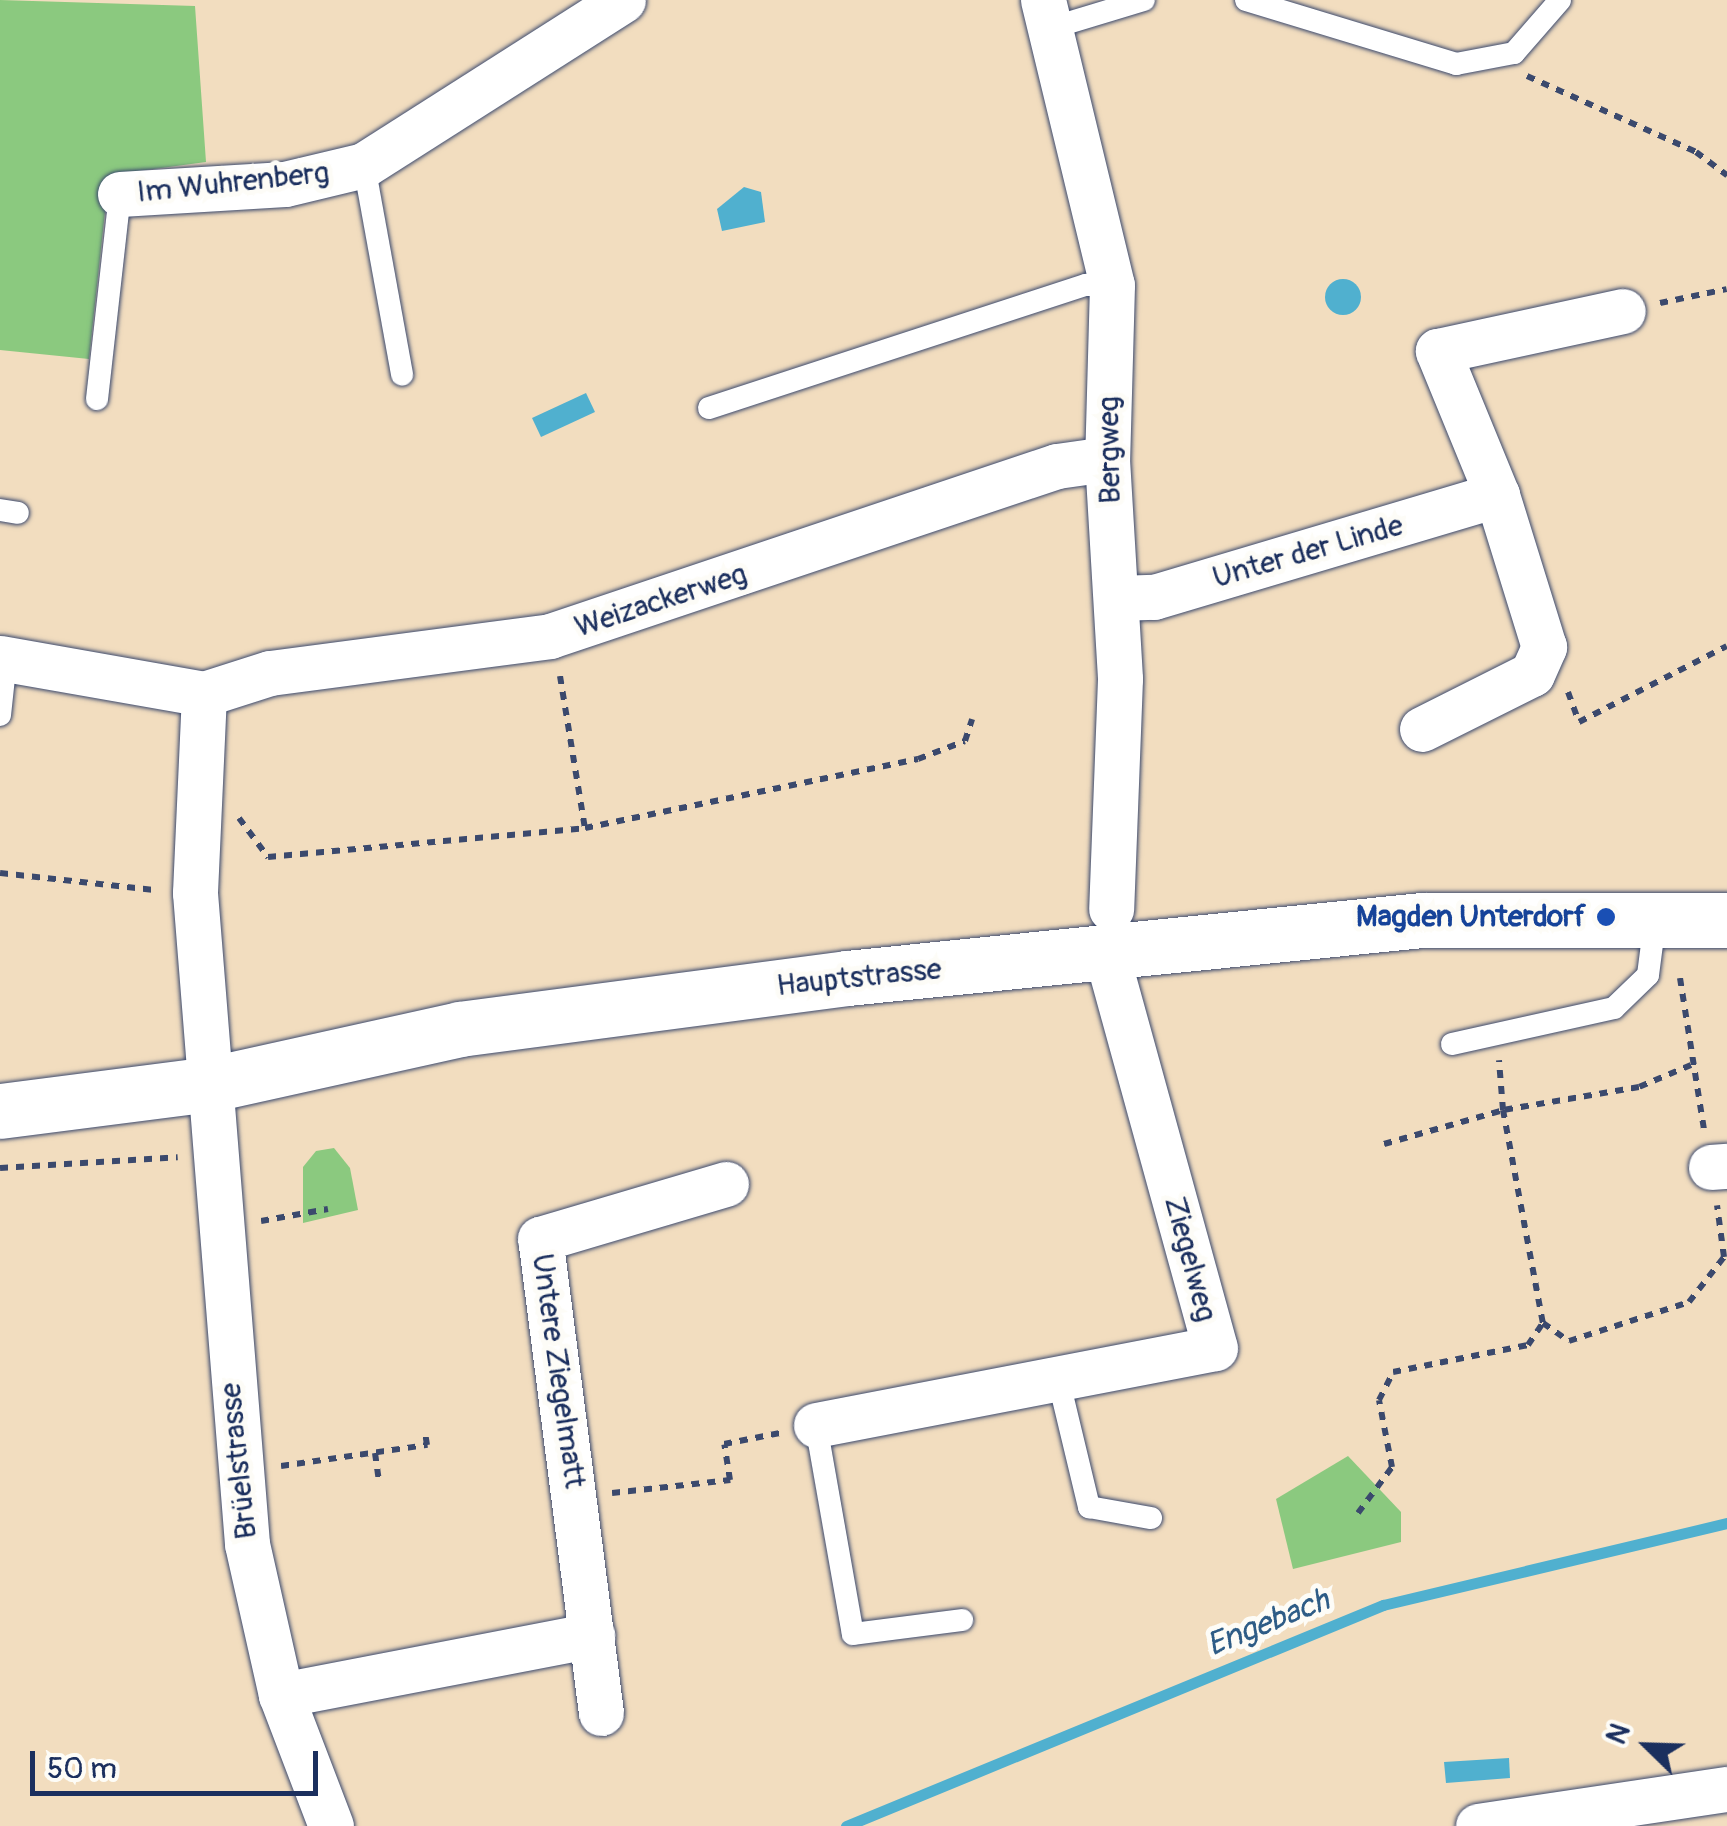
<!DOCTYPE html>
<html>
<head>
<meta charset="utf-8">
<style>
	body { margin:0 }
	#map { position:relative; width:1727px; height:1826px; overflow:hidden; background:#f2ddbf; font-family:Pangolin,sans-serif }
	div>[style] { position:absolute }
	.green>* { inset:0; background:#8bc97f }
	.water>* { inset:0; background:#50b0cf }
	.round { border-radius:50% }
	.stream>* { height:11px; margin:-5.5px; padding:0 5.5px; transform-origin:5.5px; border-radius:5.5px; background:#50b0cf }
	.path>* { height:6px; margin-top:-3px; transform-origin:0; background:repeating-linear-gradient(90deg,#3b496d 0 8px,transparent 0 16px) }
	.roads { filter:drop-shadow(0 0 2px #3b496d) drop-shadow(0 0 2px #3b496d) }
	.lane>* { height:22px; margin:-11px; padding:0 11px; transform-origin:11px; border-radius:11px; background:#fff }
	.street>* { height:45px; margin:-22.5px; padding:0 22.5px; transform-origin:22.5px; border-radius:22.5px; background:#fff }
	.secondary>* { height:55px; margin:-27.5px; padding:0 27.5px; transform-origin:27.5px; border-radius:27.5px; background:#fff }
	.dots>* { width:28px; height:28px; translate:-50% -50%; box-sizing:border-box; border:5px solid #fdfcf7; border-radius:50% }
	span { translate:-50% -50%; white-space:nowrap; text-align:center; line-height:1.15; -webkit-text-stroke:10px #fdfcf7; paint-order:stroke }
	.street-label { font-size:30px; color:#1b2f5e }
	.transit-label { font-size:30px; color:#164399; font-weight:700 }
	.right { translate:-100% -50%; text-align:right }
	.water-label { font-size:32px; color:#2e5c86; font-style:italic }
	.north { position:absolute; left:1597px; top:1696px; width:100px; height:100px; -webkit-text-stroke:8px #fdfcf7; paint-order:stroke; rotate:293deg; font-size:28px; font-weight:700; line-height:40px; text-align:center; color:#1b2f5e }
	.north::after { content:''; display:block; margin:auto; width:35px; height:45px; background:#1b2f5e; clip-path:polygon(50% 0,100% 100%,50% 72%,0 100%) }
	.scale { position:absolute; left:30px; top:1751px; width:288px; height:45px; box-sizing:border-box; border:5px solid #1b2f5e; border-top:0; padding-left:12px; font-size:30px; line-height:35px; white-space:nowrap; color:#1b2f5e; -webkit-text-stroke:8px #fdfcf7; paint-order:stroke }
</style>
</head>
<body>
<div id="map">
	<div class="green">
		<div style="clip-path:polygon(0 0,195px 6px,206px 162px,109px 175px,89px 359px,0 350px)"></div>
		<div style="clip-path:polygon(334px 1148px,350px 1168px,358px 1210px,303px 1223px,303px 1167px,316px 1151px)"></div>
		<div style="clip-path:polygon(1348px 1456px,1401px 1512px,1401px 1542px,1293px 1569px,1276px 1499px)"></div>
	</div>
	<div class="water">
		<div style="clip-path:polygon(744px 187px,761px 192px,765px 222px,722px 231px,717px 209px)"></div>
		<div class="round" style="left:1325px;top:279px;width:36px;height:36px"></div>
		<div style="clip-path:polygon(586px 393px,595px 412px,541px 437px,532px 418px)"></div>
		<div style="clip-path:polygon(1509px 1758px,1510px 1778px,1446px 1783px,1444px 1762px)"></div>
	</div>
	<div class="stream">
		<div style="left:846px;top:1826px;width:581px;rotate:-22.37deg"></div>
		<div style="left:1383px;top:1605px;width:354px;rotate:-13.4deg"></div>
	</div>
	<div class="path">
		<div style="left:1527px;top:76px;width:185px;rotate:24.2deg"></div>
		<div style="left:1696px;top:152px;width:39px;rotate:37deg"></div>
		<div style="left:1660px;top:303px;width:68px;rotate:-11.8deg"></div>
		<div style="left:560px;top:676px;width:154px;rotate:80.7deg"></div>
		<div style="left:1568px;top:692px;width:32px;rotate:70deg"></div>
		<div style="left:1579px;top:722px;width:166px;rotate:-27.2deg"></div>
		<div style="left:239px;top:818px;width:49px;rotate:53.4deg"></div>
		<div style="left:268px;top:857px;width:318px;rotate:-5.2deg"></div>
		<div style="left:585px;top:828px;width:340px;rotate:-11.7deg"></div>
		<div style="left:918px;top:759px;width:50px;rotate:-21deg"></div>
		<div style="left:965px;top:741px;width:23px;rotate:-72deg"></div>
		<div style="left:0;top:873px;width:155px;rotate:6.3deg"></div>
		<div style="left:1680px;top:978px;width:153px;rotate:81deg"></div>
		<div style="left:1691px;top:1065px;width:56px;rotate:157.1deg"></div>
		<div style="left:1639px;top:1087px;width:138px;rotate:170.4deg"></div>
		<div style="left:1503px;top:1110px;width:217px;rotate:79.4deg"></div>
		<div style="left:1543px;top:1323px;width:32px;rotate:35deg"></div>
		<div style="left:1569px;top:1341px;width:126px;rotate:-18deg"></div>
		<div style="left:1689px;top:1302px;width:57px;rotate:-52.1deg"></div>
		<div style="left:1724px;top:1257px;width:52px;rotate:-97.7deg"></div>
		<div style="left:1384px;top:1144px;width:124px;rotate:-15.9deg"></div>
		<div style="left:1503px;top:1110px;width:50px;rotate:-94.6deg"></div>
		<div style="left:0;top:1168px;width:178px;rotate:-3.5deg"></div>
		<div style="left:261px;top:1221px;width:68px;rotate:-10.2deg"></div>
		<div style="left:375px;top:1453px;width:30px;rotate:82deg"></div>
		<div style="left:281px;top:1466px;width:148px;rotate:-8.2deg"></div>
		<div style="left:427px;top:1445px;width:12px;rotate:-99deg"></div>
		<div style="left:612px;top:1493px;width:119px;rotate:-6.3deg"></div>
		<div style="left:730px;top:1480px;width:36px;rotate:-99deg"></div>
		<div style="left:724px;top:1444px;width:57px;rotate:-11.1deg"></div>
		<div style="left:1358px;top:1513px;width:57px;rotate:-53.5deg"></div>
		<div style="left:1392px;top:1467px;width:68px;rotate:-101deg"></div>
		<div style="left:1379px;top:1400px;width:31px;rotate:-63deg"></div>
		<div style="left:1393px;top:1372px;width:138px;rotate:-11.3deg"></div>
		<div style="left:1528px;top:1345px;width:27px;rotate:-56deg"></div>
	</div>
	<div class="roads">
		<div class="lane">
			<div style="left:1246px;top:0;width:220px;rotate:16.9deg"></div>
			<div style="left:1456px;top:64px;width:59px;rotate:-10.7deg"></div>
			<div style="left:1514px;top:53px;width:70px;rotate:-49deg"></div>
			<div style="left:1051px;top:28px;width:97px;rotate:-16.8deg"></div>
			<div style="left:364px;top:165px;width:213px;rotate:79.7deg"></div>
			<div style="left:97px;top:399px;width:206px;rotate:-83.6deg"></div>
			<div style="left:709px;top:408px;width:397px;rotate:-18.1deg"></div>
			<div style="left:1086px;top:285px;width:26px"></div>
			<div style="left:0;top:510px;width:18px;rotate:9deg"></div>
			<div style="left:0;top:715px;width:56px;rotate:-83.9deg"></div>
			<div style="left:1452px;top:1044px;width:166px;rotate:-12.5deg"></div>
			<div style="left:1614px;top:1008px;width:47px;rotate:-44.1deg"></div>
			<div style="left:1648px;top:975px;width:54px;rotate:-82.6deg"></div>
			<div style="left:1059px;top:1382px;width:129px;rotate:76.5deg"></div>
			<div style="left:1089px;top:1507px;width:63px;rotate:10.1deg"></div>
			<div style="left:816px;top:1425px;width:212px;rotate:80deg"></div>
			<div style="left:853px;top:1634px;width:110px;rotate:-7.3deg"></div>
		</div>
		<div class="street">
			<div style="left:1043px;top:0;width:293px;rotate:76.4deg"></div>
			<div style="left:1112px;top:285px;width:174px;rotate:91.6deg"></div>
			<div style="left:1107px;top:459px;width:220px;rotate:86.6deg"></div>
			<div style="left:1120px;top:679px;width:230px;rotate:92.2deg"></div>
			<div style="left:120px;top:194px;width:165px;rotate:-3.5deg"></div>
			<div style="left:285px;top:184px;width:81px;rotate:-13.5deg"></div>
			<div style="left:364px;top:165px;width:307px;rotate:-32.5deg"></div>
			<div style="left:1117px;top:598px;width:37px;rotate:-2deg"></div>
			<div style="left:1154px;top:597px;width:358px;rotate:-16.6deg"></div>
			<div style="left:0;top:658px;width:207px;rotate:10deg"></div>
			<div style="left:204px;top:694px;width:69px;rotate:-17.7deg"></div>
			<div style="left:270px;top:673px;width:282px;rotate:-7.5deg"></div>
			<div style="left:550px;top:636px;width:535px;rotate:-18.54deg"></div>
			<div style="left:1057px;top:466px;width:50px;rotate:-8deg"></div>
			<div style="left:204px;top:694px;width:199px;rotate:92.6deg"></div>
			<div style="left:195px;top:893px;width:653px;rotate:85.43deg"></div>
			<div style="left:247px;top:1544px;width:155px;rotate:77.3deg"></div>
			<div style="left:281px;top:1695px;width:140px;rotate:69.1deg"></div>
			<div style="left:1422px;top:729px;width:123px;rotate:-26.6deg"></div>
			<div style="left:1532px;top:674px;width:30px;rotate:-66deg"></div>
			<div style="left:1544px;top:647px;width:159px;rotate:-107.2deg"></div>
			<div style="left:1497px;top:495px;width:156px;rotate:-112.3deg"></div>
			<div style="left:1438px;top:351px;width:189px;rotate:-12.2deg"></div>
			<div style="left:1711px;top:1167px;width:16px;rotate:-4deg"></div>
			<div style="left:816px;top:1425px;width:406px;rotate:-10.9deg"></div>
			<div style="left:1215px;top:1348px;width:411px;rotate:-105.4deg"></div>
			<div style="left:281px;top:1695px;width:317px;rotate:-10.9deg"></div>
			<div style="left:601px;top:1713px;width:478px;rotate:-97.3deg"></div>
			<div style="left:540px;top:1239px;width:194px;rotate:-16.5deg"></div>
			<div style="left:1478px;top:1826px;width:252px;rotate:-8.5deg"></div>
		</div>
		<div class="secondary">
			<div style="left:0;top:1111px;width:214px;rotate:-7.3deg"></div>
			<div style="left:212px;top:1084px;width:254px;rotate:-12.5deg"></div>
			<div style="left:460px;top:1029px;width:390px;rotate:-7.5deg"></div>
			<div style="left:847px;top:978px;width:578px;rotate:-5.76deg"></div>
			<div style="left:1422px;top:920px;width:305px"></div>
		</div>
	</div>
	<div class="dots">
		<div style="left:1606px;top:917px;background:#1a4fb4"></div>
	</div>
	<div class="street-label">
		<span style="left:233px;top:183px;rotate:-6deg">Im Wuhrenberg</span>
		<span style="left:1110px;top:450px;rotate:-91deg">Bergweg</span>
		<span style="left:1308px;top:552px;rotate:-16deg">Unter der Linde</span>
		<span style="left:661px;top:601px;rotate:-18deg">Weizackerweg</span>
		<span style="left:859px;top:978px;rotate:-6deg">Hauptstrasse</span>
		<span style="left:1190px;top:1259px;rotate:75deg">Ziegelweg</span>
		<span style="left:558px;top:1371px;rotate:82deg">Untere Ziegelmatt</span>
		<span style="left:239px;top:1461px;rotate:-96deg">Brüelstrasse</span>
	</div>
	<div class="transit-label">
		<span class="right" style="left:1586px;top:917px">Magden Unterdorf</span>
	</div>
	<div class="water-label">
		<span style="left:1268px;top:1623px;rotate:-22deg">Engebach</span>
	</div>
	<div class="north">N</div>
	<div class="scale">50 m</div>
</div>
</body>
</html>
